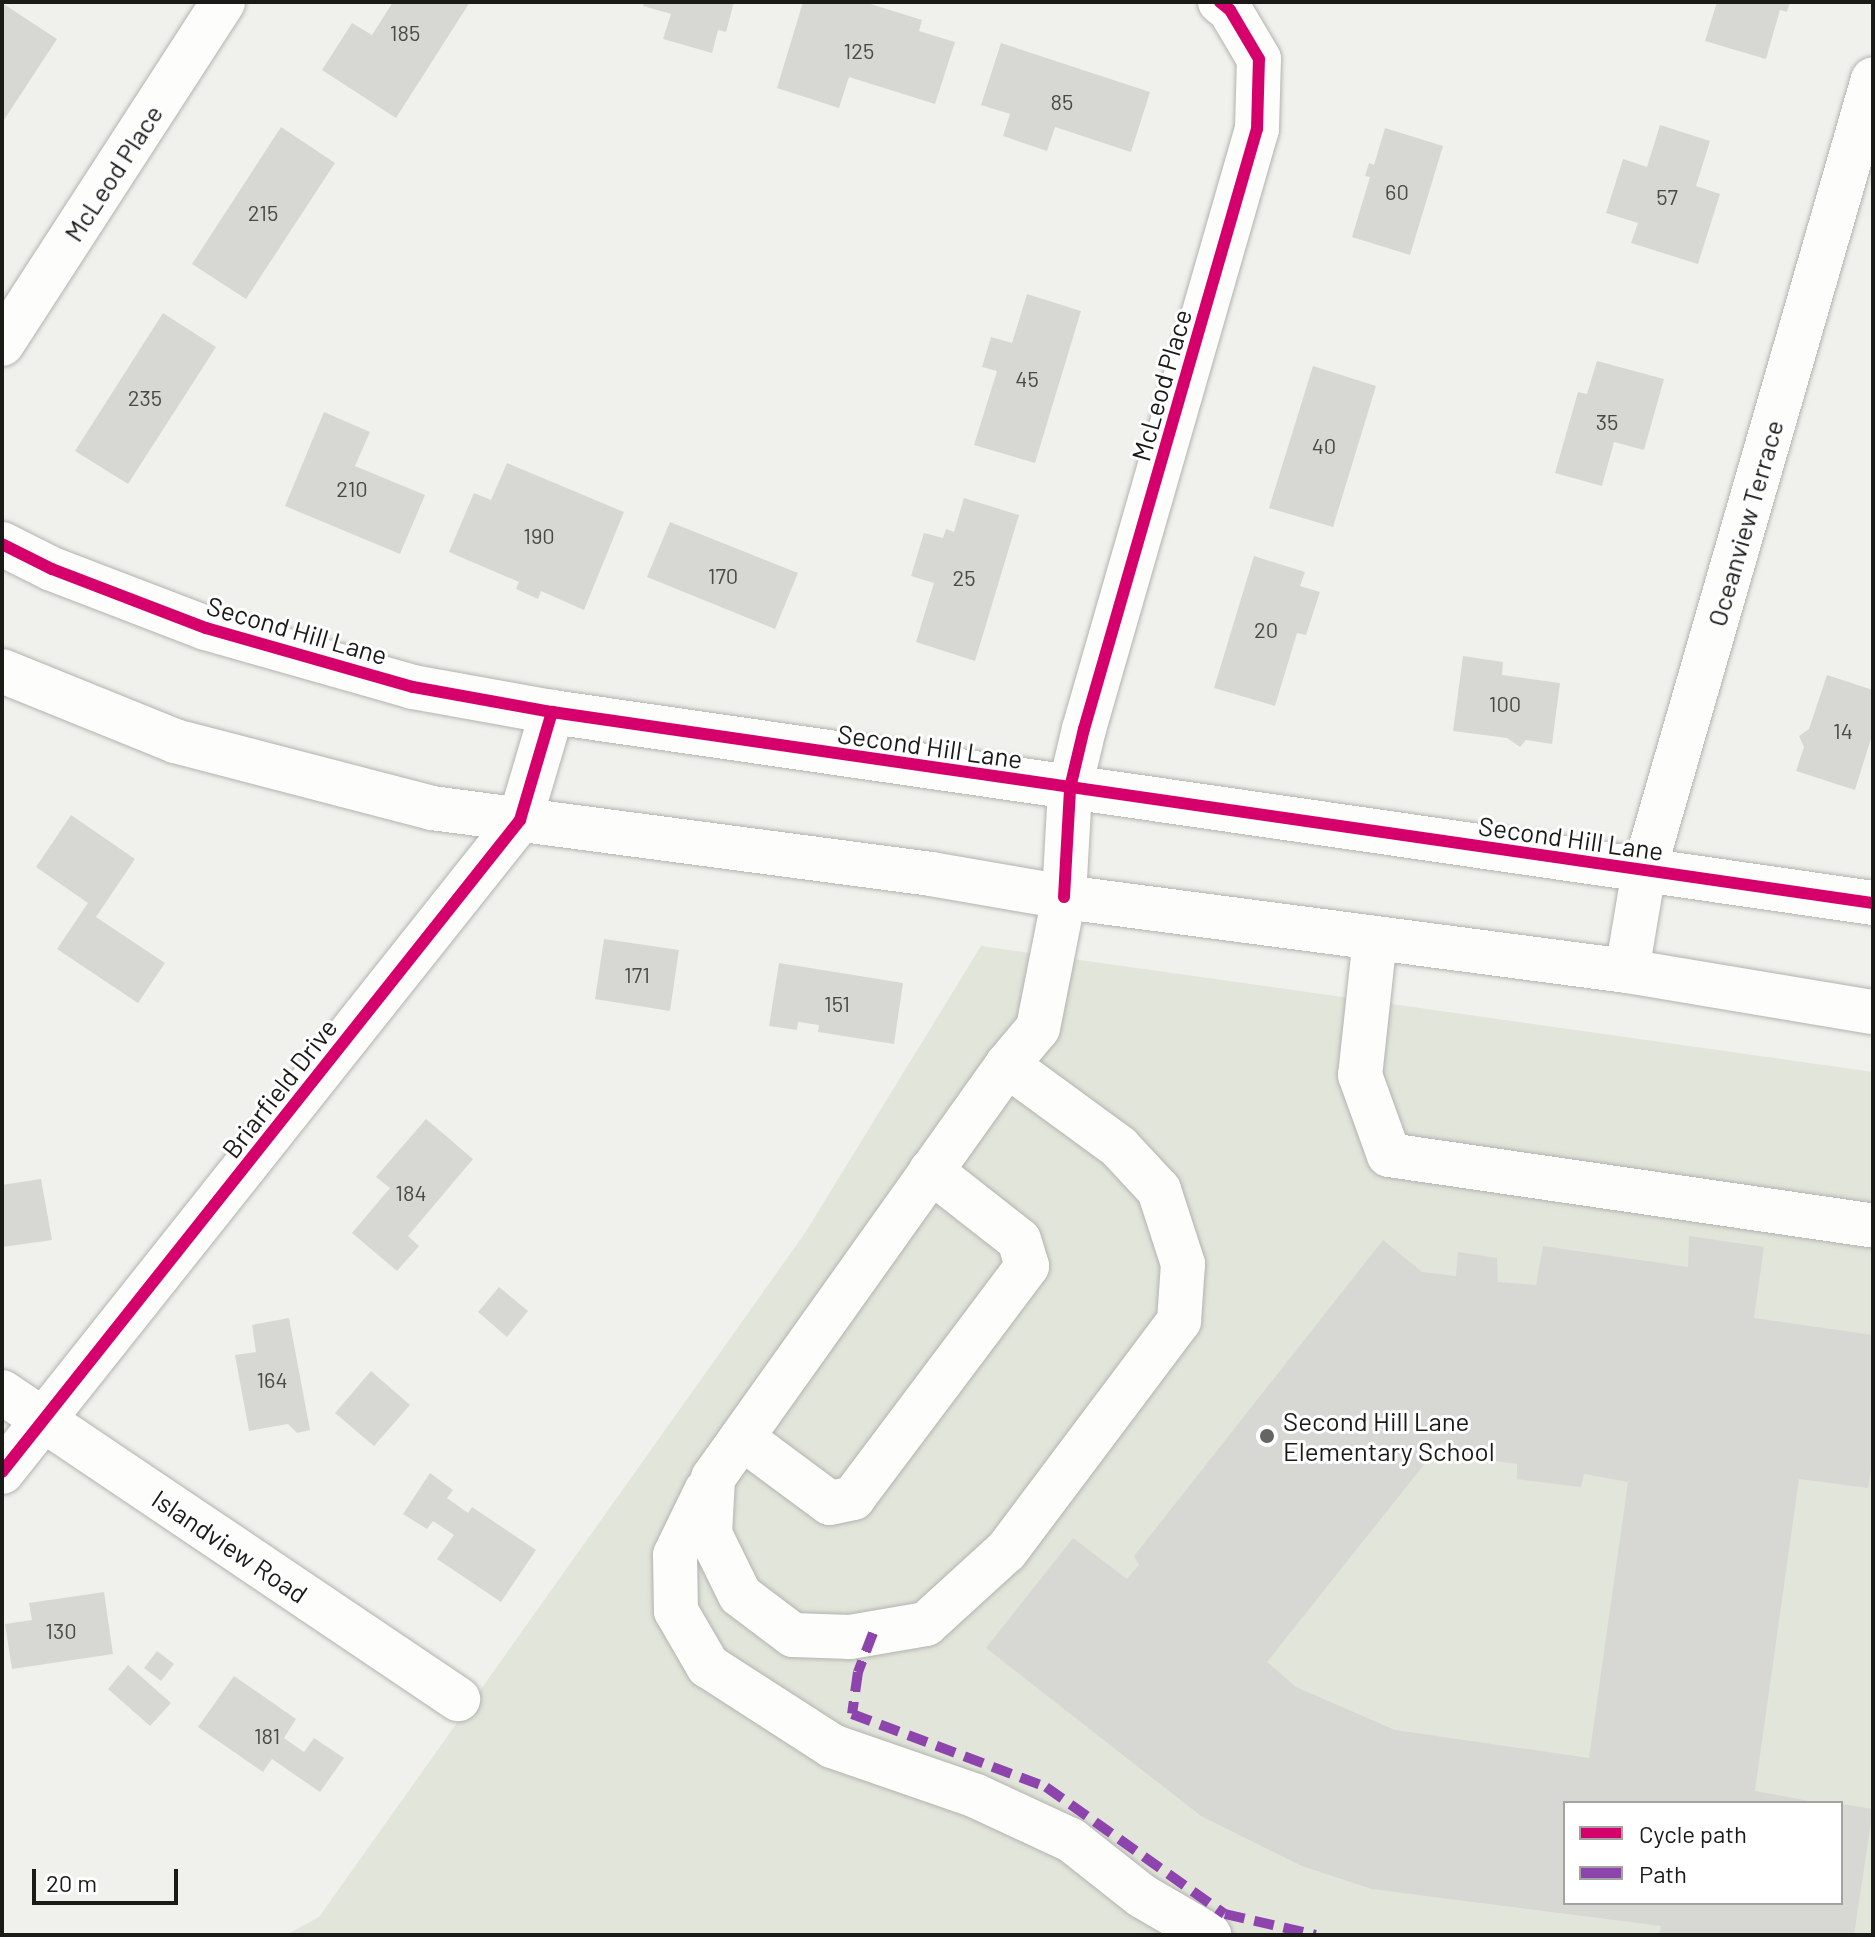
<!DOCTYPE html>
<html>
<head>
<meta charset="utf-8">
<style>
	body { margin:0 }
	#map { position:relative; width:1875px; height:1937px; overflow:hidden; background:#f0f1ec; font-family:Barlow,sans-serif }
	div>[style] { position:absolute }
	.built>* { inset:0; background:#e2e5da }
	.building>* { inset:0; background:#d7d8d4 }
	.roads { filter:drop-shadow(0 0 2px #b2b3b0) drop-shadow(0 0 2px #b2b3b0) }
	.minor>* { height:44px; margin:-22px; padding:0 22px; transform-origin:22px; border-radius:22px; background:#fdfdfc }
	.quiet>* { height:10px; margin-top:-5px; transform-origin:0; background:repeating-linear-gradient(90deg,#8e44ad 0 20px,transparent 0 30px) }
	.cycleway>* { height:12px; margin:-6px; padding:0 6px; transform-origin:6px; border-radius:6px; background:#d6006c }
	.dots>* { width:22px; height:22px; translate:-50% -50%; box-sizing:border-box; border:4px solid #fff; border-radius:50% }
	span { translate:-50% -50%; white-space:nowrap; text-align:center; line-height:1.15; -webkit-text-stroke:6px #fff; paint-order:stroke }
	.number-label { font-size:22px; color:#494a46 }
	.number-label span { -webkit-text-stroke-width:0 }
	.street-label { font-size:26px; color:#1a1a17 }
	.poi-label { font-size:26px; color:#1a1a17 }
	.left { translate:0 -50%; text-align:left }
	.frame { position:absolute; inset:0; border:4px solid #1a1a17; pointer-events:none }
	.legend { position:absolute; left:1563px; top:1801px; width:280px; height:104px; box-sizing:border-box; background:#fff; border:2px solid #a3a3a2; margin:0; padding:10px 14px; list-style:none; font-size:24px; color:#1a1a17 }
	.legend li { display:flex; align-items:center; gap:16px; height:40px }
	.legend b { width:40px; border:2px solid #a3a3a2 }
	.scale { position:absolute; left:32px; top:1869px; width:146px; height:36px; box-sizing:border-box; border:4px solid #1a1a17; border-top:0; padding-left:10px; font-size:24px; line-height:28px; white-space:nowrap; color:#1a1a17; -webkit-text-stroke:6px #fff; paint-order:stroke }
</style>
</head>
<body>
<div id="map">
	<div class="built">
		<div style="clip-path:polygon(evenodd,981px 946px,1873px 1072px,1873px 1935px,286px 1935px,319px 1917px,805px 1233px,981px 946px,1565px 1803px,1841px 1803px,1841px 1903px,1565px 1903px,1565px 1803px)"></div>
	</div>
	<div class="building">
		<div style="clip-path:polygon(393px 2px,470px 2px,396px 118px,322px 70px,352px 23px,372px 35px)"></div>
		<div style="clip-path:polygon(644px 2px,734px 2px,726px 32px,718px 30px,712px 53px,663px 39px,671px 14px,643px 6px)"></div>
		<div style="clip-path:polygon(803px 2px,864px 2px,922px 20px,919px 31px,955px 42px,935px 104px,849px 77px,839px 108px,777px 88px)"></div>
		<div style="clip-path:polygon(1717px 2px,1790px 2px,1787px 12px,1780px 10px,1766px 59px,1705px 41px)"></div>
		<div style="clip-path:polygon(2px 3px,57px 39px,2px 123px)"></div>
		<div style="clip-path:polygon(1001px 43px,1150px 92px,1131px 152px,1055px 127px,1047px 151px,1003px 136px,1010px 114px,981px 105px)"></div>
		<div style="clip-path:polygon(1660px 125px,1710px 141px,1696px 186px,1720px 194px,1698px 264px,1631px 243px,1638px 223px,1606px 213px,1623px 159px,1647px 167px)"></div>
		<div style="clip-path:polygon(281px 127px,335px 163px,246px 299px,192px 264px)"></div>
		<div style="clip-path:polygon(1385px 128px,1443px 146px,1410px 255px,1352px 237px,1370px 177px,1365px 176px,1369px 163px,1374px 165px)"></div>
		<div style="clip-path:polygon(1027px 294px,1081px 311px,1035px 463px,974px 445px,997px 371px,982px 367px,991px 337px,1012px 343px)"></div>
		<div style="clip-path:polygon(163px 313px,216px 347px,128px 484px,75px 451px)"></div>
		<div style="clip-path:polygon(1597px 361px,1664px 379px,1644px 450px,1614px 442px,1602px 486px,1555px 473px,1578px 392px,1587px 394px)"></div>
		<div style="clip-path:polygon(1313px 366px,1376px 386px,1333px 527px,1269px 508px)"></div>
		<div style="clip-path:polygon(324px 412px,370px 432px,355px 466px,425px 495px,400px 554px,285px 506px)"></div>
		<div style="clip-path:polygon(507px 463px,624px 512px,584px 610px,541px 591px,538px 599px,516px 589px,519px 582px,449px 552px,474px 493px,491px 500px)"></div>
		<div style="clip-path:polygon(964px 498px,1019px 515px,975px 661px,916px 642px,934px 583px,911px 576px,924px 533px,943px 538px,946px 529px,954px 532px)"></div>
		<div style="clip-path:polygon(670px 522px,798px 573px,775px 629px,647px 577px)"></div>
		<div style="clip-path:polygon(1254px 556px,1305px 572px,1300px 586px,1320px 592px,1306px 635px,1297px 633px,1275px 706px,1214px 688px)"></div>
		<div style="clip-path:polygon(1463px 656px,1503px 662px,1502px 675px,1560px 683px,1552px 744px,1526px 740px,1520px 747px,1507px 738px,1453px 731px)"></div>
		<div style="clip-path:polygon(1827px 675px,1873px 690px,1873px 732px,1855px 790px,1796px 771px,1804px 747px,1799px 736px,1809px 729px)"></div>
		<div style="clip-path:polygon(71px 815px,135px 859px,96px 917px,165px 963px,138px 1003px,57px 949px,88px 903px,36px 867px)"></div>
		<div style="clip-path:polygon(604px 939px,679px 950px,670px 1011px,595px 999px)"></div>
		<div style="clip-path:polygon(779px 963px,903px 983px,894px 1044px,818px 1032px,819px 1025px,798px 1022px,797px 1030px,769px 1026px)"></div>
		<div style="clip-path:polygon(426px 1119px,473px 1159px,408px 1236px,419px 1246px,397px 1271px,352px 1233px,390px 1188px,376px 1177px)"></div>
		<div style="clip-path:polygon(41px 1179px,52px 1240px,2px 1247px,2px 1185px)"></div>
		<div style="clip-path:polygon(evenodd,1689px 1236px,1764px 1247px,1754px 1318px,1873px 1335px,1873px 1457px,1868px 1488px,1799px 1479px,1755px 1791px,1820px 1803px,1565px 1803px,1565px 1903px,1841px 1903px,1841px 1804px,1873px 1809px,1854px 1935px,1659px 1935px,1661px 1926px,1372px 1889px,1302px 1866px,1201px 1816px,986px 1648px,1073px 1538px,1127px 1579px,1139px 1565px,1134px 1556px,1383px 1240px,1422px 1272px,1456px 1276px,1458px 1252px,1497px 1258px,1498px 1282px,1536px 1285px,1543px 1246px,1688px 1267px,1689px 1236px,1442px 1442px,1464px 1457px,1517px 1464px,1517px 1479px,1581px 1487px,1584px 1474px,1628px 1482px,1589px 1758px,1395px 1730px,1296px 1687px,1267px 1662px,1442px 1442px)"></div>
		<div style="clip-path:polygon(499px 1287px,528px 1311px,507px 1337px,478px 1312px)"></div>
		<div style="clip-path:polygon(289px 1318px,310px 1430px,297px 1433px,288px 1424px,249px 1431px,235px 1355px,256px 1352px,252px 1325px)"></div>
		<div style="clip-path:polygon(371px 1371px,410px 1405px,374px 1446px,335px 1413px)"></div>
		<div style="clip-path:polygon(430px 1473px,453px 1490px,447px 1498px,468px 1513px,472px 1507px,536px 1550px,501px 1602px,437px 1559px,454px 1535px,433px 1521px,427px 1529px,403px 1514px)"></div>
		<div style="clip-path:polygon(104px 1592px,113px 1654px,12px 1669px,5px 1624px,32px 1620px,29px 1603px)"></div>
		<div style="clip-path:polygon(157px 1651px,174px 1664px,161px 1681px,144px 1668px)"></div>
		<div style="clip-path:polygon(128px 1665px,171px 1703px,150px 1726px,108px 1689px)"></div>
		<div style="clip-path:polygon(234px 1676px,296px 1719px,284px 1738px,304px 1752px,314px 1738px,344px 1758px,320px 1792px,272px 1759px,263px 1772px,198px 1727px)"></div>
	</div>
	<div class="roads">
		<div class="minor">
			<div style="left:2px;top:344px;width:407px;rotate:-57.1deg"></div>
			<div style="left:2px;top:544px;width:56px;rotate:26.6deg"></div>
			<div style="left:52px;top:569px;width:165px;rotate:21deg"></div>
			<div style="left:206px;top:628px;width:215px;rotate:15.9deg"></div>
			<div style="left:413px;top:687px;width:141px;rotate:10.2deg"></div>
			<div style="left:552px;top:712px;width:1335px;rotate:8.23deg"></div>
			<div style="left:2px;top:671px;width:187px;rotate:22deg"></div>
			<div style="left:175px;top:741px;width:266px;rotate:14.6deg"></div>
			<div style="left:432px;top:808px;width:503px;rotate:7.53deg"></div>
			<div style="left:931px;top:874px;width:135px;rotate:9.8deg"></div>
			<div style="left:1064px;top:897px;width:568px;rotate:7.49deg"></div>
			<div style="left:1627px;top:971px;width:249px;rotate:9.5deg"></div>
			<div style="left:1375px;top:938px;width:138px;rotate:96.2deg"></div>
			<div style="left:1360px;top:1075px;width:85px;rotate:70.1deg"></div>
			<div style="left:1389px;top:1155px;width:489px;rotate:8.3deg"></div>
			<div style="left:1627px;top:971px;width:101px;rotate:-80.4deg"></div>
			<div style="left:1644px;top:871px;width:824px;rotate:-73.87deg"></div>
			<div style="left:1007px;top:1065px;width:139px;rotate:36.2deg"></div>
			<div style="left:1119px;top:1147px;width:59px;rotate:47.1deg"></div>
			<div style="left:1159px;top:1190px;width:78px;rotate:72deg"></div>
			<div style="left:1183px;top:1264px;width:57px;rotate:94deg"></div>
			<div style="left:1179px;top:1321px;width:288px;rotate:126.9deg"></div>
			<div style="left:1006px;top:1551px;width:108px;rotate:137.6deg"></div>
			<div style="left:926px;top:1624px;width:77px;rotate:170.3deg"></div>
			<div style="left:850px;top:1637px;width:57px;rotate:-178deg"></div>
			<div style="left:793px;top:1635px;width:66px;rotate:-143deg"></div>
			<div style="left:740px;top:1595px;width:68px;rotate:-116.2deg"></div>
			<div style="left:710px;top:1534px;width:56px;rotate:-86.9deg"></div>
			<div style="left:713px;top:1478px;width:507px;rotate:-54.55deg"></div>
			<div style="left:1007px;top:1065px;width:48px;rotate:-50deg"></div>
			<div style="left:1038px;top:1028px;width:134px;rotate:-78.8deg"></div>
			<div style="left:1064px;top:897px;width:109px;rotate:-86.8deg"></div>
			<div style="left:1070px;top:788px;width:61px;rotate:-76.7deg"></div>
			<div style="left:1084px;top:729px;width:624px;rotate:-73.92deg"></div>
			<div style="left:1257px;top:129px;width:70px;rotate:-88.4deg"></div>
			<div style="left:1259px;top:59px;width:57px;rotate:-120.6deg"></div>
			<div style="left:1230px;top:10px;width:13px;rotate:-141deg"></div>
			<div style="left:2px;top:1392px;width:550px;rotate:33.95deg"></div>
			<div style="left:742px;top:1438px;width:109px;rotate:36.5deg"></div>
			<div style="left:830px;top:1503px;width:24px;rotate:-12deg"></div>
			<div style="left:853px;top:1498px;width:290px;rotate:-53.1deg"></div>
			<div style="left:1027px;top:1266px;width:27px;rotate:-107deg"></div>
			<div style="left:1019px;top:1240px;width:112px;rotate:-141.9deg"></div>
			<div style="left:2px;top:1472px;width:833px;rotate:-51.53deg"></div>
			<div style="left:520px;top:820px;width:113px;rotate:-73.5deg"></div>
			<div style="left:706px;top:1491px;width:71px;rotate:115.8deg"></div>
			<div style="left:675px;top:1555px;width:56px;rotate:89deg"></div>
			<div style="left:676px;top:1611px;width:64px;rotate:59.8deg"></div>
			<div style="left:708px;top:1666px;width:148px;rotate:32.8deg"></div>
			<div style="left:832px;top:1746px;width:152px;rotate:19.1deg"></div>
			<div style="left:976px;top:1796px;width:105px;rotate:24.9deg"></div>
			<div style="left:1071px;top:1840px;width:90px;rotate:38.3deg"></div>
			<div style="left:1142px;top:1896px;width:78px;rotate:30.2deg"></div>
		</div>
	</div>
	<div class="quiet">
		<div style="left:873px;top:1633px;width:42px;rotate:111deg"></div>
		<div style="left:858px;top:1672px;width:42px;rotate:98.1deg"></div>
		<div style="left:852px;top:1714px;width:207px;rotate:20.6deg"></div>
		<div style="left:1046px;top:1787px;width:219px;rotate:35.4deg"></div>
		<div style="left:1225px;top:1914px;width:93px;rotate:13deg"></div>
	</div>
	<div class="cycleway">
		<div style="left:2px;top:544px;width:56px;rotate:26.6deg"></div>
		<div style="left:52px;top:569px;width:165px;rotate:21deg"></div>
		<div style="left:206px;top:628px;width:215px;rotate:15.9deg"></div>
		<div style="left:413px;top:687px;width:141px;rotate:10.2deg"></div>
		<div style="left:552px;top:712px;width:1335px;rotate:8.23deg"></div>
		<div style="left:1064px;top:897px;width:109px;rotate:-86.8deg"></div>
		<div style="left:1070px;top:788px;width:61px;rotate:-76.7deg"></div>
		<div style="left:1084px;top:729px;width:624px;rotate:-73.92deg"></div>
		<div style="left:1257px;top:129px;width:70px;rotate:-88.4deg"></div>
		<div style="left:1259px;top:59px;width:57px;rotate:-120.6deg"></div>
		<div style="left:1230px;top:10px;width:13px;rotate:-141deg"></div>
		<div style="left:2px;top:1472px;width:833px;rotate:-51.53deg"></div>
		<div style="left:520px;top:820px;width:113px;rotate:-73.5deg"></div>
	</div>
	<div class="dots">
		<div style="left:1267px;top:1436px;background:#656562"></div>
	</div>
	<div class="number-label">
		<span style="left:405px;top:33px">185</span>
		<span style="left:859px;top:51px">125</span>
		<span style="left:1062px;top:102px">85</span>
		<span style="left:1397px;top:192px">60</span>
		<span style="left:1667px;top:197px">57</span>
		<span style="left:263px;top:213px">215</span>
		<span style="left:1027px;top:379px">45</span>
		<span style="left:145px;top:398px">235</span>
		<span style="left:1607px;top:422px">35</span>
		<span style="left:1324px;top:446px">40</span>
		<span style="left:352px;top:489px">210</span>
		<span style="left:539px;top:536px">190</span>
		<span style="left:723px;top:576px">170</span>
		<span style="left:964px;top:578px">25</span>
		<span style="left:1266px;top:630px">20</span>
		<span style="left:1505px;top:704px">100</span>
		<span style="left:1843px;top:731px">14</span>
		<span style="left:637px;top:975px">171</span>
		<span style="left:837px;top:1004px">151</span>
		<span style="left:411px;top:1193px">184</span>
		<span style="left:272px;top:1380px">164</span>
		<span style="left:61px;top:1631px">130</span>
		<span style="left:267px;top:1736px">181</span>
	</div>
	<div class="street-label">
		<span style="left:113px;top:173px;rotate:-57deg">McLeod Place</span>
		<span style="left:1161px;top:385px;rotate:-74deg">McLeod Place</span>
		<span style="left:1745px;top:523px;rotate:-74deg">Oceanview Terrace</span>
		<span style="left:297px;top:630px;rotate:16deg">Second Hill Lane</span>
		<span style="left:930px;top:746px;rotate:8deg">Second Hill Lane</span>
		<span style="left:1571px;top:838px;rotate:8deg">Second Hill Lane</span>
		<span style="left:279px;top:1088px;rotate:-52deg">Briarfield Drive</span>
		<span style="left:230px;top:1546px;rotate:34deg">Islandview Road</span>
	</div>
	<div class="poi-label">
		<span class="left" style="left:1283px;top:1436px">Second Hill Lane<br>Elementary School</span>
	</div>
	<div class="frame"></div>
	<ul class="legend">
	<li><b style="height:10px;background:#d6006c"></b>Cycle path</li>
	<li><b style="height:10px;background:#8e44ad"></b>Path</li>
	</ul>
	<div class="scale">20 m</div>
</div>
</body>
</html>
